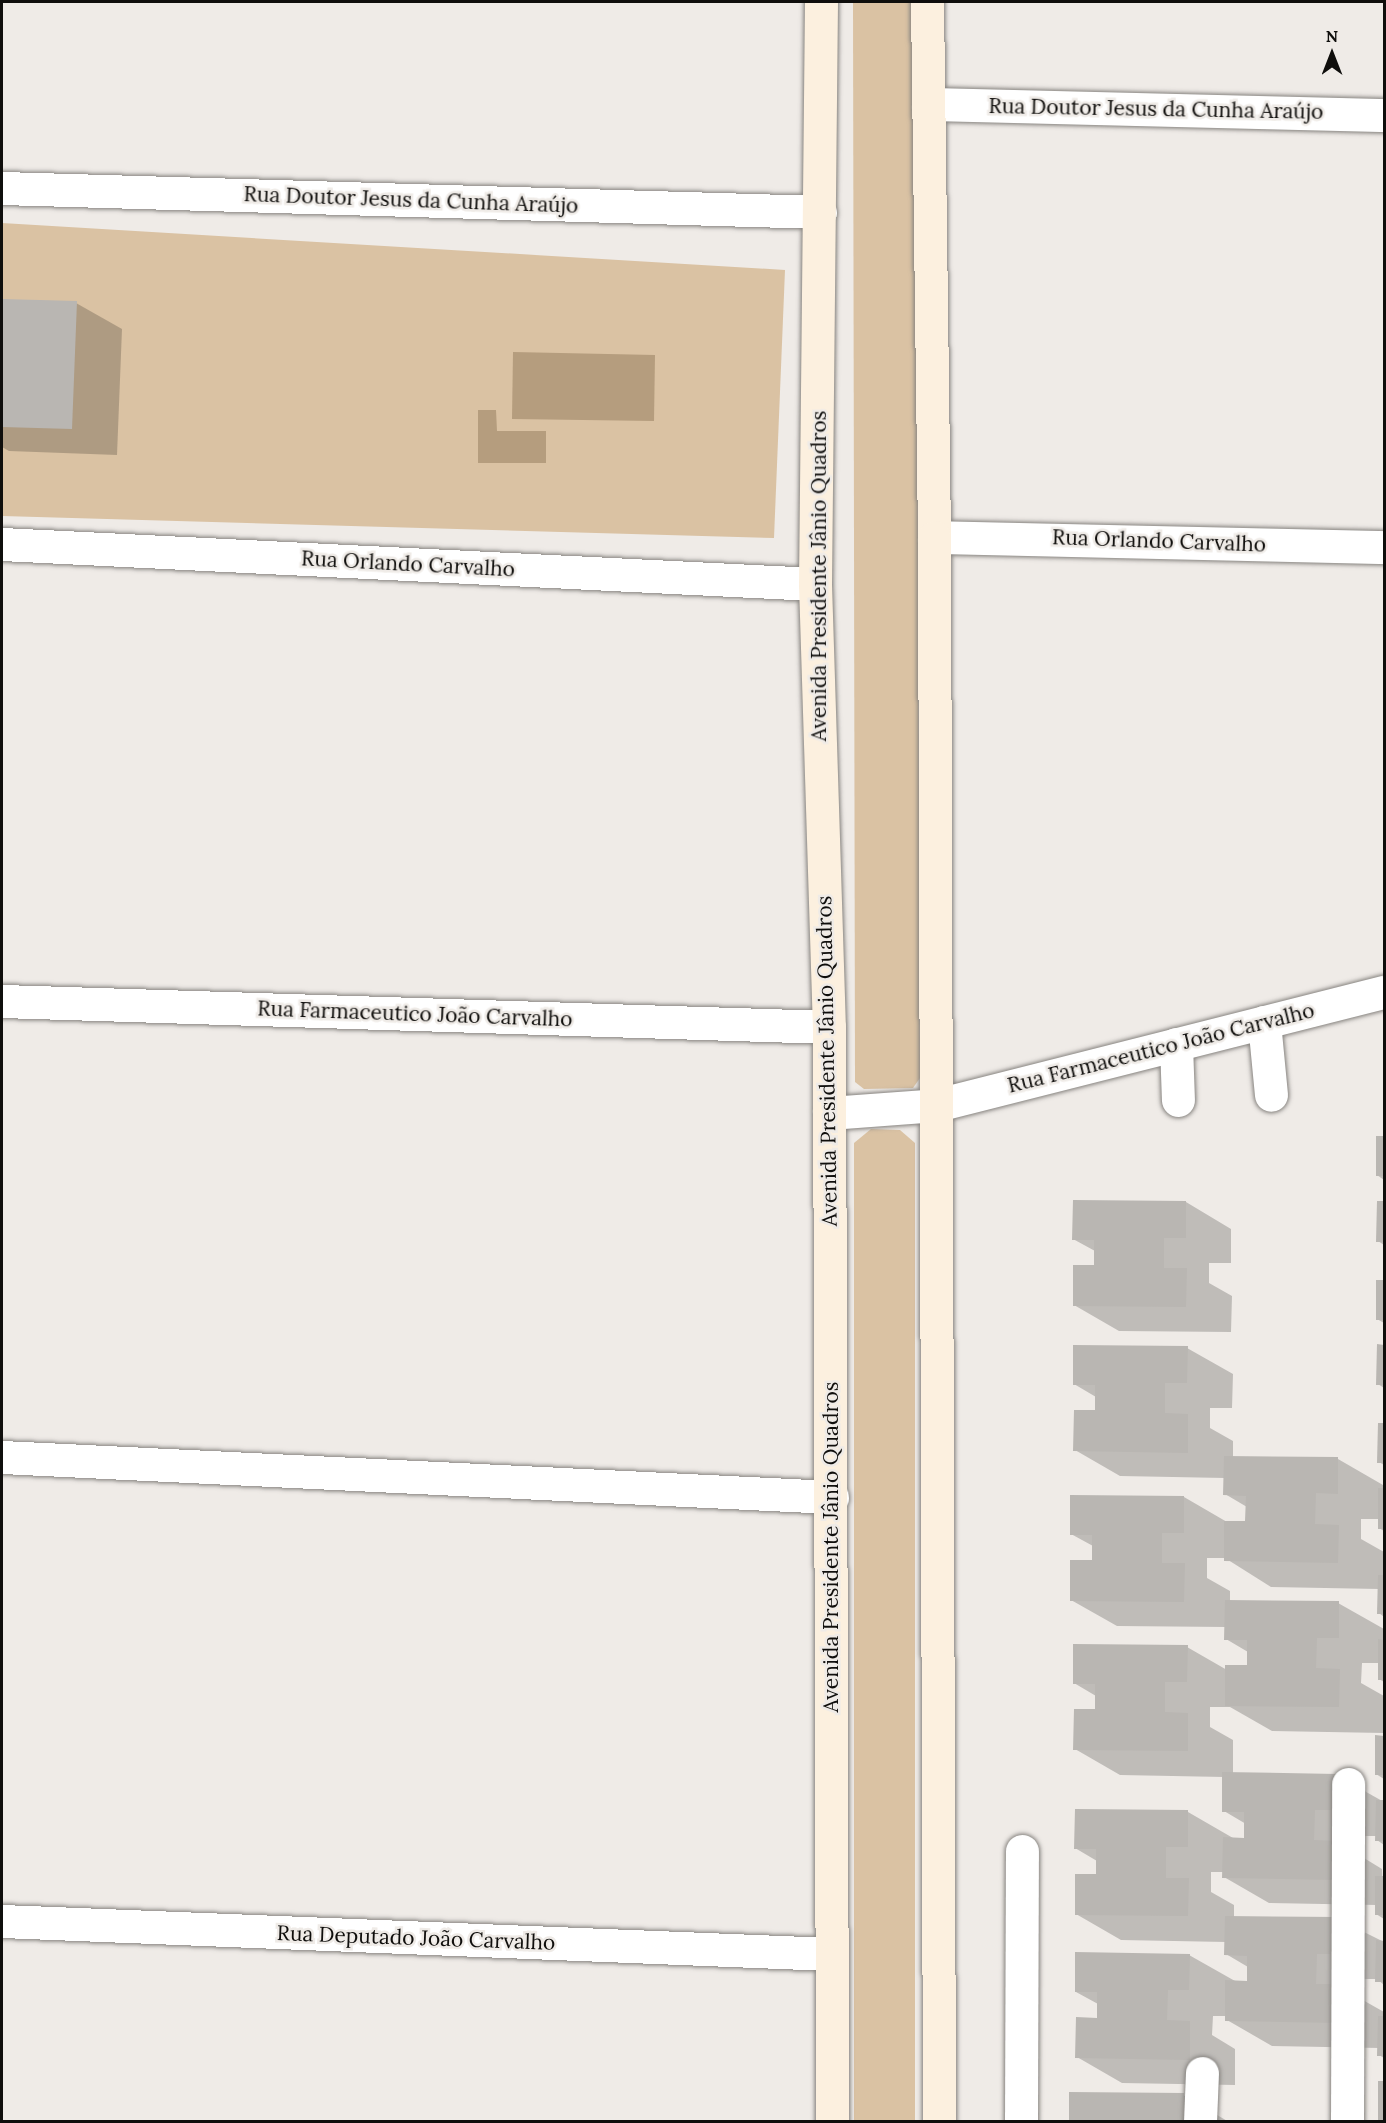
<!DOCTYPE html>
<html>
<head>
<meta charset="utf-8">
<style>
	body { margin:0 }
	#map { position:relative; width:1386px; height:2123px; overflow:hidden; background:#efebe7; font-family:Lora,serif }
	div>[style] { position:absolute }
	.green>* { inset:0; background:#dac2a3 }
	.water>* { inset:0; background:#b59d7e }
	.shadow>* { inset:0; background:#0003 }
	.building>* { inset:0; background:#b9b6b2 }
	.roads { filter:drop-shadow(0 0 2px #878480) drop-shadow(0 0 2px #878480) }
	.street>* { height:33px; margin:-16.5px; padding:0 16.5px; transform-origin:16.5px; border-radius:16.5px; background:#fff }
	.secondary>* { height:33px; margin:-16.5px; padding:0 16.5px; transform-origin:16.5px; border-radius:16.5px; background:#fcf0df }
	span { translate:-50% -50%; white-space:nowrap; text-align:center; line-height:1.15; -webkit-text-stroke:5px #efebe7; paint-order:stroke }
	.street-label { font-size:21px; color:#0f0e0c }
	.frame { position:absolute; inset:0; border:3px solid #0f0e0c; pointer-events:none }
	.north { position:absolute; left:1302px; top:24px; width:60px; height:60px; -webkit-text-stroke:4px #efebe7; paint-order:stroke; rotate:0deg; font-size:16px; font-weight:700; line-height:24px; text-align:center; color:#0f0e0c }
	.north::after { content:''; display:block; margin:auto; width:21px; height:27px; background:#0f0e0c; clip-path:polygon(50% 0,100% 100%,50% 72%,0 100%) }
</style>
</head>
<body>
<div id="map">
	<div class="green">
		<div style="clip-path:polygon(853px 2px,916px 2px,920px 1078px,913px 1088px,864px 1089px,855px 1082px)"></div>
		<div style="clip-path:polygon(2px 223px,785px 270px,774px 538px,2px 516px)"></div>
		<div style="clip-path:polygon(871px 1129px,900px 1130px,915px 1143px,915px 2122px,854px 2121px,854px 1143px)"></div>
	</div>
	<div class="water">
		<div style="clip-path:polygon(513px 352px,655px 355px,654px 421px,512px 419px)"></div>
		<div style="clip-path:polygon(478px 410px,496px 410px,497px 431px,546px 431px,546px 463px,478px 463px)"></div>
	</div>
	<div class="shadow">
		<div style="clip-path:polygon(2px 300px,76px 303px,122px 329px,117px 455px,9px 451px,2px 447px)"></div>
		<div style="clip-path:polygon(1378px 1138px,1384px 1138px,1384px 1180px,1377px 1175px)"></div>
		<div style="clip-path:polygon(1186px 1202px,1231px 1229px,1231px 1263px,1209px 1263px,1209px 1283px,1232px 1296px,1231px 1332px,1119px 1331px,1074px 1305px,1095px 1266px,1095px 1251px,1073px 1239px)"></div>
		<div style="clip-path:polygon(1378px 1202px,1384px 1203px,1384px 1245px,1378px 1241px)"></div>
		<div style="clip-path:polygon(1378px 1281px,1384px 1281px,1384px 1323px,1377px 1319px)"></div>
		<div style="clip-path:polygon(1378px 1346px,1384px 1346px,1384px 1388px,1378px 1384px)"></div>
		<div style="clip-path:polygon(1187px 1348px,1233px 1374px,1232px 1408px,1210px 1408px,1210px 1428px,1233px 1441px,1233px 1457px,1338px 1459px,1383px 1485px,1384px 1489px,1384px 1531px,1379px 1528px,1379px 1519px,1361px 1519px,1361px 1539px,1384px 1552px,1384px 1617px,1379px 1613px,1379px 1589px,1271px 1587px,1225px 1558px,1207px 1558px,1207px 1578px,1230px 1591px,1230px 1602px,1338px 1603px,1384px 1629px,1384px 1682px,1379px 1679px,1379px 1663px,1362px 1663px,1361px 1683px,1384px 1696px,1384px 1733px,1272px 1731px,1230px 1707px,1210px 1707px,1210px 1727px,1233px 1740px,1233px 1774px,1336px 1775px,1384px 1802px,1384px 1845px,1377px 1840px,1377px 1836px,1360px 1836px,1359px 1855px,1382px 1869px,1384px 1919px,1376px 1914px,1376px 1905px,1269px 1903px,1224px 1877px,1224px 1872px,1211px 1872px,1211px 1892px,1234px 1905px,1234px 1917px,1338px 1919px,1384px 1942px,1384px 1985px,1377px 1979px,1362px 1979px,1361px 1999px,1384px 2012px,1384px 2058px,1379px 2055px,1379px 2048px,1272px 2046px,1227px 2020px,1227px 2016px,1213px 2016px,1212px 2035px,1235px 2049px,1235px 2085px,1122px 2083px,1077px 2057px,1098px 2019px,1098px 2004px,1076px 1992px,1189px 1955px,1235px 1981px,1248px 1983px,1248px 1967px,1226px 1954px,1226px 1942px,1121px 1940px,1076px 1914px,1097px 1876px,1097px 1861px,1075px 1848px,1188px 1812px,1233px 1838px,1246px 1839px,1246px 1824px,1224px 1811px,1224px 1777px,1120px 1775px,1075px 1749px,1096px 1711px,1096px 1696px,1074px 1683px,1187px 1647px,1227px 1670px,1248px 1667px,1248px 1652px,1226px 1639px,1226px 1627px,1117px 1626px,1071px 1600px,1093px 1561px,1093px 1546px,1071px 1534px,1184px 1497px,1227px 1522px,1247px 1523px,1247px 1507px,1225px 1494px,1225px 1478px,1120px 1476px,1075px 1450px,1096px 1412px,1096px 1397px,1074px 1384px)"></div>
		<div style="clip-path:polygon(1379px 1425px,1384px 1425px,1384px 1465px,1379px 1462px)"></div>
		<div style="clip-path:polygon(1376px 1737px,1384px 1737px,1384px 1779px,1376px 1774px)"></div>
		<div style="clip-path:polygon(1379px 2083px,1384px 2083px,1384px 2122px,1380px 2122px)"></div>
		<div style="clip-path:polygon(1183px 2095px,1229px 2122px,1070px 2122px)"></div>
	</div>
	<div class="building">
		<div style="clip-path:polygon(2px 299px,77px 301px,72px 429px,2px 427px)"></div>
		<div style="clip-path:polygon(1376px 1136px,1384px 1136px,1384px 1176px,1376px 1176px)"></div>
		<div style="clip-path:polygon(1073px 1200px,1186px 1201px,1186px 1238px,1164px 1238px,1164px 1268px,1187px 1268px,1186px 1307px,1073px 1306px,1073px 1265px,1094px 1265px,1094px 1240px,1072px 1240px)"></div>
		<div style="clip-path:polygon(1377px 1201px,1384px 1201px,1384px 1242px,1376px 1242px)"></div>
		<div style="clip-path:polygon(1376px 1280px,1384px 1280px,1384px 1320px,1376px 1320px)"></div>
		<div style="clip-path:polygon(1377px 1344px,1384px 1345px,1384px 1385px,1376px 1385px)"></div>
		<div style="clip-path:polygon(1073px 1345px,1188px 1346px,1187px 1383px,1165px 1383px,1165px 1413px,1188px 1414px,1188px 1453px,1073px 1451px,1074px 1410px,1095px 1410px,1095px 1385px,1073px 1385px)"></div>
		<div style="clip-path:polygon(1378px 1423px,1384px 1423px,1384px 1463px,1377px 1463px)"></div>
		<div style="clip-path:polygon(1224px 1456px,1338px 1457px,1338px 1494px,1316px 1493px,1315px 1524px,1339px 1525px,1338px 1563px,1224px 1561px,1224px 1521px,1245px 1521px,1246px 1496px,1223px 1495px)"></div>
		<div style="clip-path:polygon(1378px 1488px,1384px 1488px,1384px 1529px,1378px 1529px)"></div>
		<div style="clip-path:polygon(1070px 1495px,1184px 1496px,1184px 1533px,1162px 1533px,1162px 1563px,1185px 1563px,1184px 1602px,1070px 1601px,1070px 1560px,1092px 1560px,1092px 1535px,1070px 1535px)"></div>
		<div style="clip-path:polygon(1378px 1575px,1384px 1575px,1384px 1614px,1377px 1614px)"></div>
		<div style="clip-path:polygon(1225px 1600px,1339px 1601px,1339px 1638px,1317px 1638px,1316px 1668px,1340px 1669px,1339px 1707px,1225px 1706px,1225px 1665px,1247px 1665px,1247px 1640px,1224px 1640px)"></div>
		<div style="clip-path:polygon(1378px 1639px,1384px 1640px,1384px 1680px,1378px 1680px)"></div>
		<div style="clip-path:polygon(1073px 1644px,1188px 1645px,1187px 1682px,1165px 1682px,1165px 1712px,1188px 1713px,1188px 1751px,1073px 1750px,1074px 1709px,1095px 1709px,1095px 1684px,1073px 1684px)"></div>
		<div style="clip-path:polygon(1375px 1735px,1384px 1736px,1384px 1775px,1375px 1775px)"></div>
		<div style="clip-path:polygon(1222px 1772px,1337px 1774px,1336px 1810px,1315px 1810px,1314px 1840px,1338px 1841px,1337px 1880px,1222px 1878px,1223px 1837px,1244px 1838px,1244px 1812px,1222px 1812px)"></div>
		<div style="clip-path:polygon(1376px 1800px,1384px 1800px,1384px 1841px,1375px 1841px)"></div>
		<div style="clip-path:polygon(1075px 1809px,1188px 1810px,1188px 1847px,1166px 1847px,1166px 1878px,1189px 1878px,1188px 1916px,1075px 1915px,1075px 1874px,1096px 1874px,1096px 1849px,1074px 1849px)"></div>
		<div style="clip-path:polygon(1375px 1876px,1384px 1876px,1384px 1915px,1375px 1915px)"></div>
		<div style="clip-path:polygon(1225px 1916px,1339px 1917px,1339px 1954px,1317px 1954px,1316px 1984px,1340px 1984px,1339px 2023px,1225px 2021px,1225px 1980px,1247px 1981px,1247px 1956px,1224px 1955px)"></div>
		<div style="clip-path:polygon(1376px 1940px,1384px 1941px,1384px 1982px,1375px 1982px)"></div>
		<div style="clip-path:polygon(1075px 1952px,1190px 1954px,1189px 1990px,1168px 1990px,1167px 2020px,1190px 2021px,1190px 2060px,1075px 2058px,1076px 2017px,1097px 2018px,1097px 1992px,1075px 1992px)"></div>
		<div style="clip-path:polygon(1378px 2016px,1384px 2016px,1384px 2056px,1377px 2056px)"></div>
		<div style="clip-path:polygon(1378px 2081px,1384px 2081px,1384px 2122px,1378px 2122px)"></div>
		<div style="clip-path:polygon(1069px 2092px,1184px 2093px,1183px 2122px,1069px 2122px)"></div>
	</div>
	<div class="roads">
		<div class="street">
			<div style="left:928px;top:104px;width:456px;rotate:1.4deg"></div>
			<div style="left:2px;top:188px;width:818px;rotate:1.68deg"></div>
			<div style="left:934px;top:537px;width:450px;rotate:1.3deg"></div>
			<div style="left:2px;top:544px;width:814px;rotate:2.82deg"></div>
			<div style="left:2px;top:1001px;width:827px;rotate:1.8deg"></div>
			<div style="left:1264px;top:1022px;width:73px;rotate:84.5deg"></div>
			<div style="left:1176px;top:1044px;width:56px;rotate:88deg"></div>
			<div style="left:829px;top:1113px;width:108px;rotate:-4.2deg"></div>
			<div style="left:937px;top:1105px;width:461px;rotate:-14.2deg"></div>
			<div style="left:2px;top:1457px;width:831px;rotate:2.76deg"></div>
			<div style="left:2px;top:1921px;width:830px;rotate:2.28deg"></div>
			<div style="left:1021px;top:2122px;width:271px;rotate:-89.8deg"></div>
			<div style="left:1200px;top:2122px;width:49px;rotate:-87.7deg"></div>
			<div style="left:1347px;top:2122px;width:338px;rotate:-89.8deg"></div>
		</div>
		<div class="secondary">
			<div style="left:821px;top:2px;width:582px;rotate:90.59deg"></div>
			<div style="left:815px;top:584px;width:443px;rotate:88.2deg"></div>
			<div style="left:829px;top:1027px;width:1095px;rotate:89.84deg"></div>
			<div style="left:927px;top:2px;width:535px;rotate:89.25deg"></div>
			<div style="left:934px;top:537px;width:1585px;rotate:89.82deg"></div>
		</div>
	</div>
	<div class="street-label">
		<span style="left:1156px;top:109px;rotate:1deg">Rua Doutor Jesus da Cunha Araújo</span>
		<span style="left:411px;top:200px;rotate:2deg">Rua Doutor Jesus da Cunha Araújo</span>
		<span style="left:1159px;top:541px;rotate:2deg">Rua Orlando Carvalho</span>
		<span style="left:408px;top:564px;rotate:3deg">Rua Orlando Carvalho</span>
		<span style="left:819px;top:576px;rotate:-90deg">Avenida Presidente Jânio Quadros</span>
		<span style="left:415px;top:1014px;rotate:2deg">Rua Farmaceutico João Carvalho</span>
		<span style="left:1161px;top:1048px;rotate:-14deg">Rua Farmaceutico João Carvalho</span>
		<span style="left:827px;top:1061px;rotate:-91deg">Avenida Presidente Jânio Quadros</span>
		<span style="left:831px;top:1547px;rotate:-90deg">Avenida Presidente Jânio Quadros</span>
		<span style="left:416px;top:1938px;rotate:2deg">Rua Deputado João Carvalho</span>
	</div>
	<div class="frame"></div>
	<div class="north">N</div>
</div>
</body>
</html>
